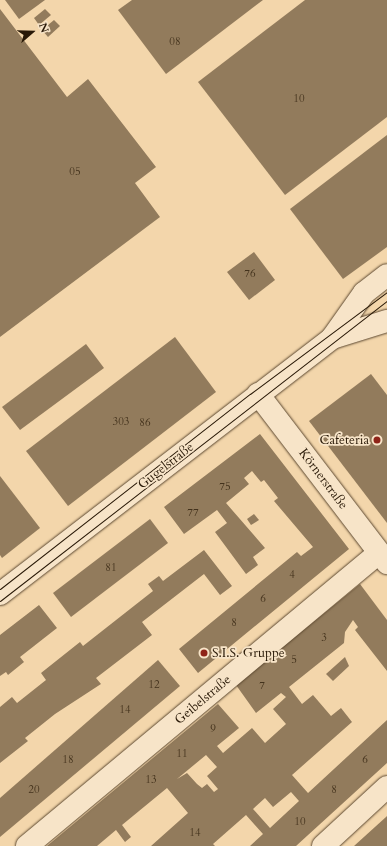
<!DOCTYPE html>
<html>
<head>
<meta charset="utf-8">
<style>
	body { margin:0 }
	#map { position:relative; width:387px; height:846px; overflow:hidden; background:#f3d6ab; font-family:Cardo,serif }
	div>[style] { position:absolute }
	.building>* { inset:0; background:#927b5c }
	.roads { filter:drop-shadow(0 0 1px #5c4830) drop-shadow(0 0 1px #5c4830) }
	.minor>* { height:22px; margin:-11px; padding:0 11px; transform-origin:11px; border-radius:11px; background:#f7e4c8 }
	.tram>* { height:1px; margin:-0.5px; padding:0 0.5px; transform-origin:0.5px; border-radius:0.5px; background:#291907 }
	.dots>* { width:11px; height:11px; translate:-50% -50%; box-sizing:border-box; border:2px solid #f7e4c8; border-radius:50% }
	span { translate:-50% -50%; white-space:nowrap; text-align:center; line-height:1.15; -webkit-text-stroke:3.5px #f7e4c8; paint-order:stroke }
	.number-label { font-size:11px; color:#43321c }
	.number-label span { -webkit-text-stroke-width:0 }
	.poi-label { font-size:13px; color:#291907 }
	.right { translate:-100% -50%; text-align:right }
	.left { translate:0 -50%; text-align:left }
	.street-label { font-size:13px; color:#291907 }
	.north { position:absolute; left:12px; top:12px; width:40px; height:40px; -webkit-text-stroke:3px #f7e4c8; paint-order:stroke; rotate:70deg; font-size:11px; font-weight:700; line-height:16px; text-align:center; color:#291907 }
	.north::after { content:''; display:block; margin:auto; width:14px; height:18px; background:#291907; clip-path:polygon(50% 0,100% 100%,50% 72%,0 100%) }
</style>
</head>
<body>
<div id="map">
	<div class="building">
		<div style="clip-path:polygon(5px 0,45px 0,19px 19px)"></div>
		<div style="clip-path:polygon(132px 0,263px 0,166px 74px,118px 10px)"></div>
		<div style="clip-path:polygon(305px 0,387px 0,387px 117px,285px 195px,198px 82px)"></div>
		<div style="clip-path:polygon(0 9px,67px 97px,88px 79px,156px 167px,135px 183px,160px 217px,0 337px)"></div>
		<div style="clip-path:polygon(45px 9px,51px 15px,39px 25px,34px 18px)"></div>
		<div style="clip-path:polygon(54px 20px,60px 26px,48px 37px,42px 30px)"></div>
		<div style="clip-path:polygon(387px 135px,387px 247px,343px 279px,290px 209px)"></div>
		<div style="clip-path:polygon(254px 252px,275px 280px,249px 300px,227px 272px)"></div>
		<div style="clip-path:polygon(175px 337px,216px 392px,68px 506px,26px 451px)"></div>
		<div style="clip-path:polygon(86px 344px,104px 368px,20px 430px,2px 407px)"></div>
		<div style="clip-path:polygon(371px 374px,387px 395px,387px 523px,309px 421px)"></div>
		<div style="clip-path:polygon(260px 434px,349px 549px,198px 673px,179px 649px,297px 552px,301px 556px,313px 547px,274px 501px,278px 498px,264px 480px,261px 482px,252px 471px,244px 478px,249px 484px,226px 503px,265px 548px,253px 557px,258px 565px,246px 574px,215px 532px,227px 523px,217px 510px,184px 534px,164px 507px)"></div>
		<div style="clip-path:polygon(0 476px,40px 528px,2px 558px,0 555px)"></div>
		<div style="clip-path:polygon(254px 514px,259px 520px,251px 525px,247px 519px)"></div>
		<div style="clip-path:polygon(150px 519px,168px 543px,71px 617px,53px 593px)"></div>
		<div style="clip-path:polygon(204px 550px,232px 586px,220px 595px,204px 574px,142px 622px,152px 635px,96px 678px,101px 684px,55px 714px,25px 738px,28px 741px,0 763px,0 707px,12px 697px,17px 703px,46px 680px,41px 673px,80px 642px,83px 646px,153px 591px,148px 584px,159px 576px,163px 581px)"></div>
		<div style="clip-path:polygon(evenodd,360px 584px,387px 620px,387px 671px,355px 630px,358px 627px,353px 620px,345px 632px,344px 643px,289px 687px,302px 704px,313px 695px,331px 716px,341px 708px,352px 722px,292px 775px,308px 793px,387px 720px,387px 763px,296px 846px,250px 846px,263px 834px,246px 815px,213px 844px,215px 846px,151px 846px,188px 813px,167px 788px,122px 825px,131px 837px,125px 842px,116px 830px,97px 846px,47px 846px,218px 704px,239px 728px,217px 746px,223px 753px,252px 728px,265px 743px,286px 724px,273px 709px,286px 697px,281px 693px,256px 713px,236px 685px,360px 584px,206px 755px,217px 767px,207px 776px,218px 789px,214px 792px,207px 784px,202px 788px,197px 784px,187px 773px,177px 779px,206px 755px,360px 584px,291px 792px,299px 801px,270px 828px,253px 809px,265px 798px,273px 807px,291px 792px)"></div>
		<div style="clip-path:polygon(39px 605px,57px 628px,20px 657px,24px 662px,8px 675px,6px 672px,0 676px,0 635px)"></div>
		<div style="clip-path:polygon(345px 657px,349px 666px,333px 681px,326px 674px)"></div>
		<div style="clip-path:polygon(158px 660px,180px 686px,0 837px,0 798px)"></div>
		<div style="clip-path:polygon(387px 816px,387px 846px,354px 846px,386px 817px)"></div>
	</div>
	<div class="roads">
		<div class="minor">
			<div style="left:332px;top:338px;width:58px;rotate:-17.2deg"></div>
			<div style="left:258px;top:394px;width:213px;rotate:52.6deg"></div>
			<div style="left:0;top:594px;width:419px;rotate:-37.6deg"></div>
			<div style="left:332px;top:338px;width:55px;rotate:-54.6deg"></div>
			<div style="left:364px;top:293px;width:29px;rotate:-38deg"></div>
			<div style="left:27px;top:846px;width:458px;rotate:-39.8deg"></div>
			<div style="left:323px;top:846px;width:87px;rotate:-42.7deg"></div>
		</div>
	</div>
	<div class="tram">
		<div style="left:0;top:589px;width:317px;rotate:-38deg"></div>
		<div style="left:250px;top:394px;width:171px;rotate:-36.7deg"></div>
		<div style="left:0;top:601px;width:490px;rotate:-37.8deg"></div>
	</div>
	<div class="dots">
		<div style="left:377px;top:440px;background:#8f2418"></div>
		<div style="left:204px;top:653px;background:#8f2418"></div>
	</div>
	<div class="number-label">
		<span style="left:175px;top:42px">08</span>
		<span style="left:299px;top:99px">10</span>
		<span style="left:75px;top:172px">05</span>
		<span style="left:250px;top:274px">76</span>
		<span style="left:121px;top:422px">303</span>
		<span style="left:145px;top:423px">86</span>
		<span style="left:225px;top:487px">75</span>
		<span style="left:193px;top:513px">77</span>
		<span style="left:111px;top:568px">81</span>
		<span style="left:292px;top:575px">4</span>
		<span style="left:263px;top:599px">6</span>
		<span style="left:234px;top:623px">8</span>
		<span style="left:324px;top:638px">3</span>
		<span style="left:294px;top:660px">5</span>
		<span style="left:154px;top:685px">12</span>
		<span style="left:262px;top:686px">7</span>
		<span style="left:125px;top:710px">14</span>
		<span style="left:213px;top:729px">9</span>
		<span style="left:182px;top:754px">11</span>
		<span style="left:68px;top:760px">18</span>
		<span style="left:365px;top:760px">6</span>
		<span style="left:151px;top:780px">13</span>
		<span style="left:34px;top:790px">20</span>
		<span style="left:334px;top:790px">8</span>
		<span style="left:300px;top:822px">10</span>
		<span style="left:195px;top:833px">14</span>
	</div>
	<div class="poi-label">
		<span class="right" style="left:369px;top:440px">Cafeteria</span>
		<span class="left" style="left:212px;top:653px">S.I.S. Gruppe</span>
	</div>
	<div class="street-label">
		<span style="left:166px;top:466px;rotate:-38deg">Gugelstraße</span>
		<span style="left:323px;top:479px;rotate:53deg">Körnerstraße</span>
		<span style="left:203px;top:700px;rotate:-40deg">Geibelstraße</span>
	</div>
	<div class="north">N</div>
</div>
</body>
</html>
